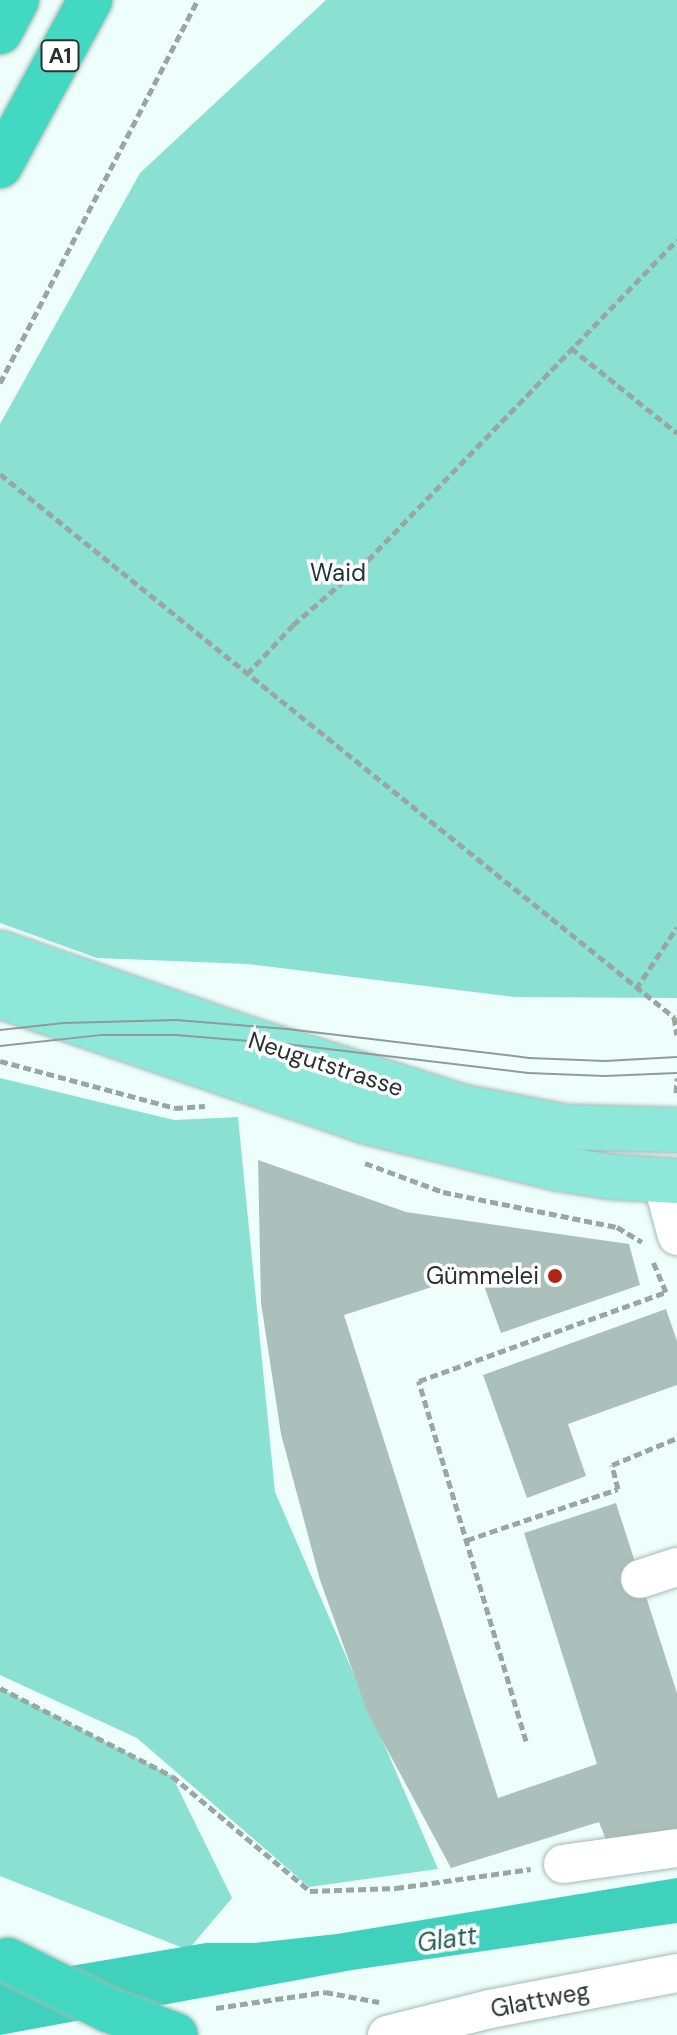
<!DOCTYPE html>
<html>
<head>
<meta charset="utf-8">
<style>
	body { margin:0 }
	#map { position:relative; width:677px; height:2035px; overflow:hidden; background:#eefffb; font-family:"DM Sans",sans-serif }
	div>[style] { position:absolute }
	.green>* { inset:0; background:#8be1d1 }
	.water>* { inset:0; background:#3fd1bb }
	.building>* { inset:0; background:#abbfbb }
	.path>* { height:5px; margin-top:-2.5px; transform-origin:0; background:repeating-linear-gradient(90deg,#99a7a3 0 8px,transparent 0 12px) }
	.roads { filter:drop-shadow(0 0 2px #a6b9b5) drop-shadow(0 0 2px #a6b9b5) }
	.minor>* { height:38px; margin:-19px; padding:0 19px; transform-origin:19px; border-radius:19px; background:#fff }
	.major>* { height:44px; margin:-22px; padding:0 22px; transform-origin:22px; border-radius:22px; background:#8ee8da }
	.highway>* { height:44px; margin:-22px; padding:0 22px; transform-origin:22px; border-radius:22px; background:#43d8c2 }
	.tram>* { height:2px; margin:-1px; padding:0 1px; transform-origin:1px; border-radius:1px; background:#8e9b98 }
	.dots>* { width:22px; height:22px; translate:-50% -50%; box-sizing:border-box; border:4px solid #fff; border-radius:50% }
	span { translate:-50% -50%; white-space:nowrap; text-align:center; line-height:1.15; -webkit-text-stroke:7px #fff; paint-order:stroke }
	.shield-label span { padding:2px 6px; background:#fff; border:2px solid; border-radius:6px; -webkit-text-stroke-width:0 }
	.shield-label { font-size:22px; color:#2a3230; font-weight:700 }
	.park-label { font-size:24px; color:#1e3631 }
	.street-label { font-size:24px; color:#2a3230 }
	.poi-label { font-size:24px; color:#2a3230 }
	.right { translate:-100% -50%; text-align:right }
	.water-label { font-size:26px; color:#265f56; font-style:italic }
</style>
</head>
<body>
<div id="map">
	<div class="green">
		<div style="clip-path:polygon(326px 0,677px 0,677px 998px,515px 997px,247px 964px,97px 958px,0 923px,0 424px,140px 173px)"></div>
		<div style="clip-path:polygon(0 1078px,174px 1120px,238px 1117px,275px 1492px,438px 1869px,309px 1887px,137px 1738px,0 1675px)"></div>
		<div style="clip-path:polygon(0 1688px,172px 1776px,232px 1898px,188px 1950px,0 1876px)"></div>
	</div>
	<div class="water">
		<div style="clip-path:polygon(677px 1878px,677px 1923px,352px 1970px,0 2035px,0 1978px,206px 1943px,254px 1943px,337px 1934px)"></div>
	</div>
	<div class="building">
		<div style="clip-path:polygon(258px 1160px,406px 1212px,629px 1244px,640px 1285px,501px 1333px,479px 1272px,344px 1315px,498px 1798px,597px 1764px,524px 1533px,616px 1503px,677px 1693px,677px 1833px,608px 1845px,599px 1822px,451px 1868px,368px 1714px,320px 1580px,281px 1434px,261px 1303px)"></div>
		<div style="clip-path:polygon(666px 1309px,677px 1341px,677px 1385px,568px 1424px,586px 1476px,527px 1498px,483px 1375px)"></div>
	</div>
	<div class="path">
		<div style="left:571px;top:348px;width:136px;rotate:38.7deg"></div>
		<div style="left:0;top:383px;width:431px;rotate:-62.7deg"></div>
		<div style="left:0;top:474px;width:866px;rotate:38.86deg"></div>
		<div style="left:674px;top:1017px;width:18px;rotate:81deg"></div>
		<div style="left:247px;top:674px;width:67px;rotate:-46.8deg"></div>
		<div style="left:293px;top:625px;width:99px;rotate:-40.9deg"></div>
		<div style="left:368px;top:560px;width:445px;rotate:-46deg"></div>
		<div style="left:636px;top:989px;width:74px;rotate:-56.5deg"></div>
		<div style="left:0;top:1061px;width:181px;rotate:15deg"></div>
		<div style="left:175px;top:1108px;width:30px;rotate:-4deg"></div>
		<div style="left:676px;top:1093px;width:15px;rotate:-86deg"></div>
		<div style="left:365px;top:1163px;width:83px;rotate:20.4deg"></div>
		<div style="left:443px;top:1192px;width:177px;rotate:11.4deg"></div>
		<div style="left:617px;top:1227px;width:29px;rotate:31deg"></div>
		<div style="left:467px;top:1540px;width:159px;rotate:-18.7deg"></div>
		<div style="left:618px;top:1489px;width:25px;rotate:-104deg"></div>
		<div style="left:612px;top:1465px;width:70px;rotate:-22.6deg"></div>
		<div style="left:0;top:1688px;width:193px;rotate:27.1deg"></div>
		<div style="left:172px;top:1776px;width:180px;rotate:39.8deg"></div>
		<div style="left:310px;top:1891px;width:86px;rotate:-2deg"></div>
		<div style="left:396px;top:1888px;width:136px;rotate:-8deg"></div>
		<div style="left:526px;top:1741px;width:376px;rotate:-106.6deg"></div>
		<div style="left:419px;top:1381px;width:263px;rotate:-19.8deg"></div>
		<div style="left:666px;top:1292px;width:34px;rotate:-113deg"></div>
		<div style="left:216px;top:2008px;width:110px;rotate:-8.4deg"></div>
		<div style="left:325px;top:1992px;width:55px;rotate:10.5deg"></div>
	</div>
	<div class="roads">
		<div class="minor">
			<div style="left:662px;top:1181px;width:57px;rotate:74.7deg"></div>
			<div style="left:640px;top:1579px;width:39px;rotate:-18deg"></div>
			<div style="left:563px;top:1864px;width:115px;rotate:-8deg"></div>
			<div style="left:387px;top:2035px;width:106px;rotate:-14.2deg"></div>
			<div style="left:490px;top:2009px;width:190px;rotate:-10.9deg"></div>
		</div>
		<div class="major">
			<div style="left:0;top:953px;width:262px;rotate:19.1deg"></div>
			<div style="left:248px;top:1039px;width:225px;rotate:17.6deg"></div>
			<div style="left:463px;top:1107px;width:105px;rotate:11deg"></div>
			<div style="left:566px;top:1127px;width:111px;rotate:1.5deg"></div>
			<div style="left:0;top:996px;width:388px;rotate:18.9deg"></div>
			<div style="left:367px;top:1122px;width:195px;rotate:13.7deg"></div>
			<div style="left:556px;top:1168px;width:56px;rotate:9.3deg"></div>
			<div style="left:611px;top:1177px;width:66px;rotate:3.5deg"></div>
		</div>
		<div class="highway">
			<div style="left:0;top:32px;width:36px;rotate:-62deg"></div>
			<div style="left:0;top:166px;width:189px;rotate:-61.5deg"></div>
			<div style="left:8px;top:1960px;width:112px;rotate:26.6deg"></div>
			<div style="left:108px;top:2010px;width:72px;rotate:20.2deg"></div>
		</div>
	</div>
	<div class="tram">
		<div style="left:0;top:1030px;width:64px;rotate:-6.2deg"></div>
		<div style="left:64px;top:1023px;width:112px;rotate:-1.5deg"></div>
		<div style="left:176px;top:1020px;width:111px;rotate:4.6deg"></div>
		<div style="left:287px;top:1029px;width:244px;rotate:6.8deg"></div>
		<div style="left:529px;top:1058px;width:76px;rotate:2.3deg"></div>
		<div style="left:605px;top:1061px;width:72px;rotate:-3.2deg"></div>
		<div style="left:0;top:1046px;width:103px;rotate:-6.2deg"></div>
		<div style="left:102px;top:1035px;width:74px"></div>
		<div style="left:176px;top:1035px;width:110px;rotate:4.7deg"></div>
		<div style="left:286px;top:1044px;width:244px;rotate:6.8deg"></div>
		<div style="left:528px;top:1073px;width:77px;rotate:2.2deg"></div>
		<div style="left:605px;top:1076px;width:72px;rotate:-2.4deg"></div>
	</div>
	<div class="dots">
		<div style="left:555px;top:1276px;background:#b22512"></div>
	</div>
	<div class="shield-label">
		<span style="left:60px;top:56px">A1</span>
	</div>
	<div class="park-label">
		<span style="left:338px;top:573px">Waid</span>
	</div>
	<div class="street-label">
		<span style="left:326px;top:1064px;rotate:18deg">Neugutstrasse</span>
		<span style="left:540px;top:2000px;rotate:-11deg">Glattweg</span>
	</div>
	<div class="poi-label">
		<span class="right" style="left:539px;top:1276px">Gümmelei</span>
	</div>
	<div class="water-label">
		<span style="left:447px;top:1940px;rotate:-8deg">Glatt</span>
	</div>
</div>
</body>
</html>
